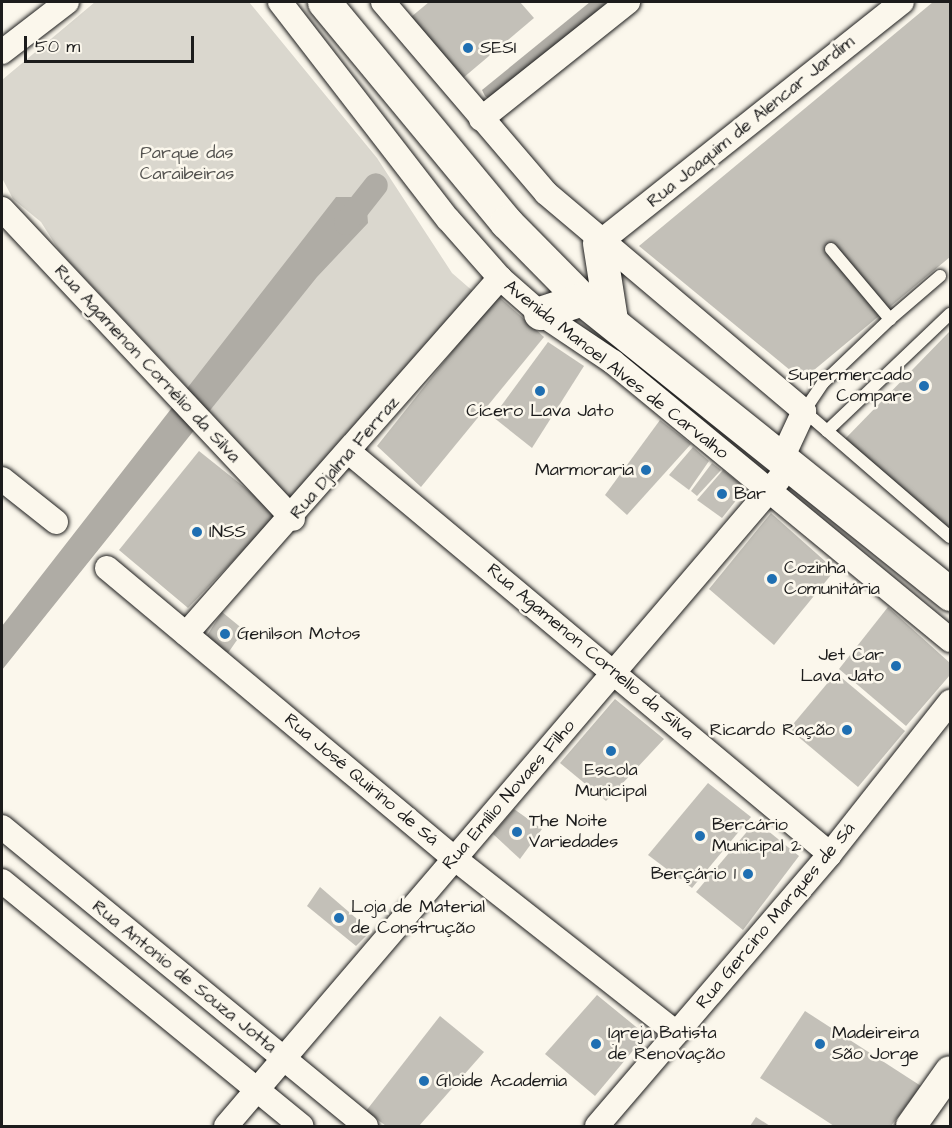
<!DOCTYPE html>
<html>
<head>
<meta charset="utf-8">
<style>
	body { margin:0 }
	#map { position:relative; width:952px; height:1128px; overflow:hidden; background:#fbf7ec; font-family:"Architects Daughter",sans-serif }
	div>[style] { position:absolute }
	.green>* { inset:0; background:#dad7ce }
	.water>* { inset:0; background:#afaca5 }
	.canal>* { height:24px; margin:-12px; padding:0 12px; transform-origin:12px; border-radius:12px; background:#afaca5 }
	.building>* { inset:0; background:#c3c0b8 }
	.roads { filter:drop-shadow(0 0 2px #1c1c1c) drop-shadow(0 0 2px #1c1c1c) }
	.service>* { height:12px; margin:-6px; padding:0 6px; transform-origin:6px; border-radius:6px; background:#fbf7ec }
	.minor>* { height:24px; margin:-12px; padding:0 12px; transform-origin:12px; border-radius:12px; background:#fbf7ec }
	.tertiary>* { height:30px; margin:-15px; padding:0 15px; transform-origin:15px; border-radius:15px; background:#fbf7ec }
	.secondary>* { height:33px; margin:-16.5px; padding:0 16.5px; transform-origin:16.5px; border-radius:16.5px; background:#fbf7ec }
	.dots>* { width:16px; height:16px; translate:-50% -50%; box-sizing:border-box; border:3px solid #fbf7ec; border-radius:50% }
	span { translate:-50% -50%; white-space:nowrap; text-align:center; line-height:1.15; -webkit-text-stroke:5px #fbf7ec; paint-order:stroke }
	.poi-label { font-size:18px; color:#1c1c1c }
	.left { translate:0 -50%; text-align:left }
	.right { translate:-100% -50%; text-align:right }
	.street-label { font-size:18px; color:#1c1c1c }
	.park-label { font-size:18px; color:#555451 }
	.frame { position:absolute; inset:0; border:3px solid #1c1c1c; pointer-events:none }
	.scale { position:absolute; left:24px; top:36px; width:170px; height:27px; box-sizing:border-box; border:3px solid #1c1c1c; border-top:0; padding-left:8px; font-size:18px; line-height:21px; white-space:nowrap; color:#1c1c1c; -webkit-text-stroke:4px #fbf7ec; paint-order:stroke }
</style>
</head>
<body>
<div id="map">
	<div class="green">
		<div style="clip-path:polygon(95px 2px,249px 2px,377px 158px,452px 273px,475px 293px,286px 510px,179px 378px,60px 252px,41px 222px,13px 199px,2px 178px,2px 80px)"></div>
	</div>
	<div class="water">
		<div style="clip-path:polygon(590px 2px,608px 2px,490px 100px,485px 96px,482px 90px)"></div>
		<div style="clip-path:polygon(336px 197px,366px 197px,368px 223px,317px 277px,2px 670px,2px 626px)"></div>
	</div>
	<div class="canal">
		<div style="left:346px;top:223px;width:48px;rotate:-51.7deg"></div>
	</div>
	<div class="building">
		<div style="clip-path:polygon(429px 2px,520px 2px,534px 18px,463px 78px,411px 17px)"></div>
		<div style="clip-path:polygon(933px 2px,950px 2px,950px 257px,802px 380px,639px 246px)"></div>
		<div style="clip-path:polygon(497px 295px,544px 337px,421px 487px,377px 446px)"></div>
		<div style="clip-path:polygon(950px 331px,950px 530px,843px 441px)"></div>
		<div style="clip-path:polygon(548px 342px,584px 366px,532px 448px,493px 417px)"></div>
		<div style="clip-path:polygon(660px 420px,691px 444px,627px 515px,605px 495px)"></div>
		<div style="clip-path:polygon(693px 447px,709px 461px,689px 490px,669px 475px)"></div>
		<div style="clip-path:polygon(199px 451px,278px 514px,188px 608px,119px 550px)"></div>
		<div style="clip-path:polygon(712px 463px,721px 470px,697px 496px,691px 491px)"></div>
		<div style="clip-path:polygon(723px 470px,746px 488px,722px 518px,697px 500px)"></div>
		<div style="clip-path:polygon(771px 513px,835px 570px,774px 645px,709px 589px)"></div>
		<div style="clip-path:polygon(888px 607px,950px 663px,950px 675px,906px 726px,839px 669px)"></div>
		<div style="clip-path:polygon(222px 612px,244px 630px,228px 653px,206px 637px)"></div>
		<div style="clip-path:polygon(836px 673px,905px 731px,858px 787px,789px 729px)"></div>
		<div style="clip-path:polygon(615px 699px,664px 739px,606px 801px,560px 763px)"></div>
		<div style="clip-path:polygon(708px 783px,751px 817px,692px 888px,648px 855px)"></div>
		<div style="clip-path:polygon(514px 809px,542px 829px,520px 859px,493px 834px)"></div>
		<div style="clip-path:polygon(756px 821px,799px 856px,743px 930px,696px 892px)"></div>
		<div style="clip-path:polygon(320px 887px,371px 931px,356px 946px,307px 906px)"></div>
		<div style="clip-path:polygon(597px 995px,646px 1035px,595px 1096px,545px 1054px)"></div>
		<div style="clip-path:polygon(805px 1011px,921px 1086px,891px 1126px,834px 1126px,760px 1078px)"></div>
		<div style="clip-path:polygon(440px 1016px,484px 1052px,419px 1126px,386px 1126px,366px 1111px)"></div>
		<div style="clip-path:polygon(756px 1117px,770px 1126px,750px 1126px)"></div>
	</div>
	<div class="roads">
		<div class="service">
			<div style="left:831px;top:249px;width:92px;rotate:49.9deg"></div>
			<div style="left:890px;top:319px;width:66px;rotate:-40.7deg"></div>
			<div style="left:890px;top:319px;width:93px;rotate:136.3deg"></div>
			<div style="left:823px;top:383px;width:34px;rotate:124deg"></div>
			<div style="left:804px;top:411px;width:193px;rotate:40.8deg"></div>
			<div style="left:827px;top:431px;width:170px;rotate:-43.6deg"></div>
		</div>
		<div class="minor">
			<div style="left:280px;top:2px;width:274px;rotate:52.3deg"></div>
			<div style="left:448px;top:219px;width:79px;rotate:48.6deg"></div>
			<div style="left:500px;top:278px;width:53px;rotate:41.2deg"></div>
			<div style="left:540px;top:313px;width:88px;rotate:33.9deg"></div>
			<div style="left:613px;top:362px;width:437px;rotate:39.5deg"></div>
			<div style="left:383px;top:2px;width:251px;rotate:49.5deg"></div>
			<div style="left:546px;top:193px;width:338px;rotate:40.2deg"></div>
			<div style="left:804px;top:411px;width:50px;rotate:115deg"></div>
			<div style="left:2px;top:52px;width:82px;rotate:-37.6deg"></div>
			<div style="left:481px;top:119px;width:188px;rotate:-38.5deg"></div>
			<div style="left:2px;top:209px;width:425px;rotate:46.8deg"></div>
			<div style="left:599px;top:243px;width:387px;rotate:-38.5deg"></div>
			<div style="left:349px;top:452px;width:627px;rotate:39.89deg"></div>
			<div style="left:2px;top:479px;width:69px;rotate:38.5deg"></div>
			<div style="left:107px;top:568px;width:452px;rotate:39.9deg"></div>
			<div style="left:454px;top:858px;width:283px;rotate:38.2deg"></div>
			<div style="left:186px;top:634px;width:475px;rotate:-48.6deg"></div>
			<div style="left:2px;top:827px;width:471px;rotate:39.4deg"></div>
			<div style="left:2px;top:881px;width:387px;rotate:39.3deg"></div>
			<div style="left:226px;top:1126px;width:851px;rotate:-49.48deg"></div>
			<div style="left:597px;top:1126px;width:358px;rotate:-49.4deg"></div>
			<div style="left:830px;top:854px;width:194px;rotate:-51.7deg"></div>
		</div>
		<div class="tertiary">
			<div style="left:911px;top:1126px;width:67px;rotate:-54.7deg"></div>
		</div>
		<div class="secondary">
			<div style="left:324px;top:2px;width:286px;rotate:50.4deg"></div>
			<div style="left:506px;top:222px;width:108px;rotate:45.4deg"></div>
			<div style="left:582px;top:299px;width:472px;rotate:38.7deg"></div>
			<div style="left:599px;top:243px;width:78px;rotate:81.1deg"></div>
			<div style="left:540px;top:313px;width:44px;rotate:-18.4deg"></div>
		</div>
	</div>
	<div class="dots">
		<div style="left:468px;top:48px;background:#1f6fb2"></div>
		<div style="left:924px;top:386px;background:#1f6fb2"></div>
		<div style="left:540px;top:391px;background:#1f6fb2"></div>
		<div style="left:646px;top:470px;background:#1f6fb2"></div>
		<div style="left:722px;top:494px;background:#1f6fb2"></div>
		<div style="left:197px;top:532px;background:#1f6fb2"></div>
		<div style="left:772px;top:579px;background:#1f6fb2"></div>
		<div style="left:225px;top:634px;background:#1f6fb2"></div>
		<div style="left:896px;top:666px;background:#1f6fb2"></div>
		<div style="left:847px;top:730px;background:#1f6fb2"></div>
		<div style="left:611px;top:751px;background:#1f6fb2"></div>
		<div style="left:517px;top:832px;background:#1f6fb2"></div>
		<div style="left:700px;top:836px;background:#1f6fb2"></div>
		<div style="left:748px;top:874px;background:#1f6fb2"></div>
		<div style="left:339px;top:918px;background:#1f6fb2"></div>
		<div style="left:596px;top:1044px;background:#1f6fb2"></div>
		<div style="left:820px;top:1044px;background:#1f6fb2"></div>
		<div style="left:424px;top:1081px;background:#1f6fb2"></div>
	</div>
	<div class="poi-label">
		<span class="left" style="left:480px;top:48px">SESI</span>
		<span class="right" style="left:912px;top:386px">Supermercado<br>Compare</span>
		<span style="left:540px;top:411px">Cícero Lava Jato</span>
		<span class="right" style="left:634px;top:470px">Marmoraria</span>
		<span class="left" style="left:734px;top:494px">Bar</span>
		<span class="left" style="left:209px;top:532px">INSS</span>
		<span class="left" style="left:784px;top:579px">Cozinha<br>Comunitária</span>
		<span class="left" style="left:237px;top:634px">Genilson Motos</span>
		<span class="right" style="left:884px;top:666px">Jet Car<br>Lava Jato</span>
		<span class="right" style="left:835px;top:730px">Ricardo Ração</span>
		<span style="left:611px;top:781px">Escola<br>Municipal</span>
		<span class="left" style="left:529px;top:832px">The Noite<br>Variedades</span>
		<span class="left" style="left:712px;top:836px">Bercário<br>Municipal 2</span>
		<span class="right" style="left:736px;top:874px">Berçário 1</span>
		<span class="left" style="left:351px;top:918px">Loja de Material<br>de Construção</span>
		<span class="left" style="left:608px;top:1044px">Igreja Batista<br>de Renovação</span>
		<span class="left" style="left:832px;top:1044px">Madeireira<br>São Jorge</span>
		<span class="left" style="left:436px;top:1081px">Gloide Academia</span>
	</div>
	<div class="street-label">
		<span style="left:751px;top:122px;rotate:-39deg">Rua Joaquim de Alencar Jardim</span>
		<span style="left:147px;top:364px;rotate:47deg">Rua Agamenon Cornélio da Silva</span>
		<span style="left:616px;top:370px;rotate:38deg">Avenida Manoel Alves de Carvalho</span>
		<span style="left:345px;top:458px;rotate:-49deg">Rua Djalma Ferraz</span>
		<span style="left:590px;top:652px;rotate:40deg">Rua Agamenon Cornello da Silva</span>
		<span style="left:361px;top:780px;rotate:40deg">Rua José Quirino de Sá</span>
		<span style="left:509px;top:795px;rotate:-49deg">Rua Emílio Novaes Filho</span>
		<span style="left:776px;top:916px;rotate:-50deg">Rua Gercino Marques de Sá</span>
		<span style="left:184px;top:977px;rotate:39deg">Rua Antonio de Souza Jotta</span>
	</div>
	<div class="park-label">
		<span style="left:187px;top:164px">Parque das<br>Caraibeiras</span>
	</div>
	<div class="frame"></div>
	<div class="scale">50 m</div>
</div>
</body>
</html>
